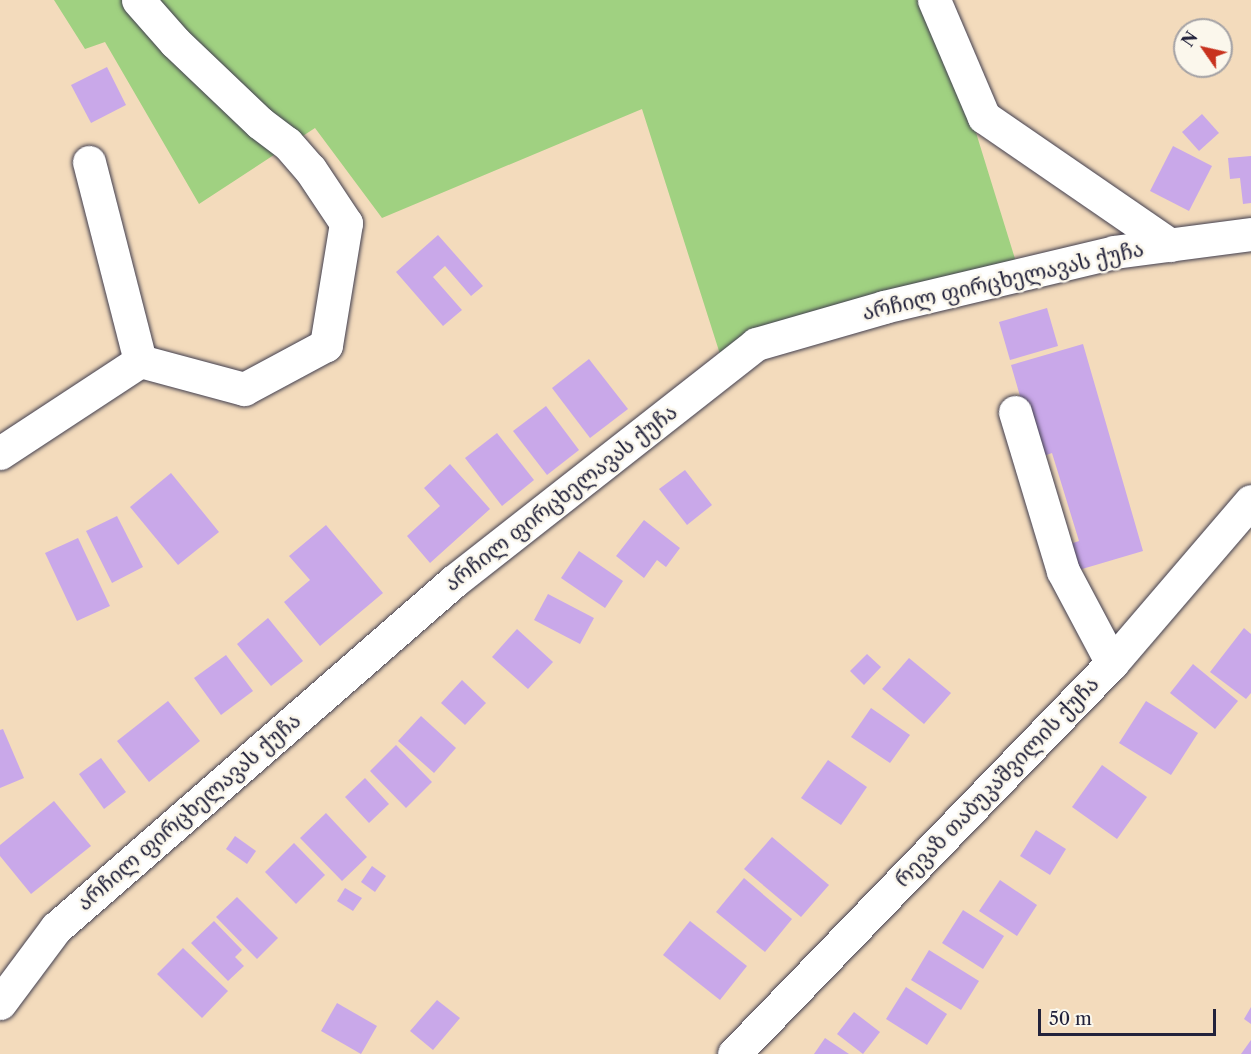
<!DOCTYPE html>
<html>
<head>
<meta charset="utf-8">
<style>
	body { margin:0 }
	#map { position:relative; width:1251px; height:1054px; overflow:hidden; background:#f3dbbc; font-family:"Libre Caslon Text","Noto Serif Georgian",serif }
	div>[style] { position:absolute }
	.green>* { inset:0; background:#a0d181 }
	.building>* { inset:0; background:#c9a8e9 }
	.roads { filter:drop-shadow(0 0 2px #413e4e) drop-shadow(0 0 2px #413e4e) }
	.minor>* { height:33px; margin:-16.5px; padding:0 16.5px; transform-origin:16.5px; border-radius:16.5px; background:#fff }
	span { translate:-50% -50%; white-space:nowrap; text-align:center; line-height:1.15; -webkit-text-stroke:5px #fbf7ec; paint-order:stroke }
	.street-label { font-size:21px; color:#22223b }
	.north { position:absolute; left:1173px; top:18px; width:60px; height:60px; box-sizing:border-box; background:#fbf7ec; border:2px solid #a4a2a5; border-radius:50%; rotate:304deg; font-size:16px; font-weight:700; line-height:24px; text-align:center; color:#22223b }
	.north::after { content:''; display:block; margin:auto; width:21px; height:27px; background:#c8321e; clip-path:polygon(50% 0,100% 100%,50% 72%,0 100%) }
	.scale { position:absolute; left:1038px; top:1009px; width:178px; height:27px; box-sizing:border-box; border:3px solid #22223b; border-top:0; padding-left:8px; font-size:18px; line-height:21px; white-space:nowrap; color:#22223b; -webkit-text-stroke:4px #fbf7ec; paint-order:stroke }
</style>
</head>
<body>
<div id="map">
	<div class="green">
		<div style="clip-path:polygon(54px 0,935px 0,1016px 262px,726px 373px,642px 109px,382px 218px,315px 128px,199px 204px,105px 42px,85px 49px)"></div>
	</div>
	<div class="building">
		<div style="clip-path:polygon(107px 67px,126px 105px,91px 123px,71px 85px)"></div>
		<div style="clip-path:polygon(1202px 114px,1219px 133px,1199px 151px,1182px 132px)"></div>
		<div style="clip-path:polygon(1173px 146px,1212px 166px,1189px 211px,1150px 191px)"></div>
		<div style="clip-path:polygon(1251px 156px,1251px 203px,1243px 204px,1240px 178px,1230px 179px,1228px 158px)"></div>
		<div style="clip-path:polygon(438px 235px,483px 286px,471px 296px,445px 266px,433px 277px,462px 310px,443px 326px,396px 272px)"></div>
		<div style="clip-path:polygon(1047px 308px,1058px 346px,1010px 360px,999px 322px)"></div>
		<div style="clip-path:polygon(1083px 344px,1143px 551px,1072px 572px,1064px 546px,1079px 541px,1052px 453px,1038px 458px,1011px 365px)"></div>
		<div style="clip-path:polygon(589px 359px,628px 409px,590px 438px,552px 388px)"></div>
		<div style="clip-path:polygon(546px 406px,579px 450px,547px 475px,513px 431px)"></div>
		<div style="clip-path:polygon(497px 433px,534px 480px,502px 506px,465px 458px)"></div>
		<div style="clip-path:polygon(450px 464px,490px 509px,430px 563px,407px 536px,440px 506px,424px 488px)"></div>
		<div style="clip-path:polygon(685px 470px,712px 505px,687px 525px,659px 489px)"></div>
		<div style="clip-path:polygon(171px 473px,219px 532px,178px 565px,130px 507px)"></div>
		<div style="clip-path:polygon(117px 516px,143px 567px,112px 583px,86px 531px)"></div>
		<div style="clip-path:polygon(644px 520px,680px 548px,666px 567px,657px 560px,644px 578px,616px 556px)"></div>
		<div style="clip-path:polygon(326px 525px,383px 593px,320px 646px,284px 602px,310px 580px,289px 556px)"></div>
		<div style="clip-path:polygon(78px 538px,110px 606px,77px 621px,45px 553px)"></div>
		<div style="clip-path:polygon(579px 551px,623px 581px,605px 608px,561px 578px)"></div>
		<div style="clip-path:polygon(548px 594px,594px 618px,580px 644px,534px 620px)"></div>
		<div style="clip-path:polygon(268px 618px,303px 661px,271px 686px,237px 644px)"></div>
		<div style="clip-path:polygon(1244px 628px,1251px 634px,1251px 693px,1246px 699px,1210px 672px)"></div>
		<div style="clip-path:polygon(517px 629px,553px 662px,528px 689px,492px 657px)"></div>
		<div style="clip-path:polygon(867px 654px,881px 667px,864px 685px,850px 671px)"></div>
		<div style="clip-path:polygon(226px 655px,253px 691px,221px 715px,194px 678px)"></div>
		<div style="clip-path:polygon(909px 658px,951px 693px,924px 724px,882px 689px)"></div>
		<div style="clip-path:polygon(1193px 664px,1238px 701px,1215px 729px,1170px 693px)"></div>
		<div style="clip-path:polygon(462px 680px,486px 703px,465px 725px,441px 703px)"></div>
		<div style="clip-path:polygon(168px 701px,200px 741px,149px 782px,117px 741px)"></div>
		<div style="clip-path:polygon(1146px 701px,1198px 733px,1171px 775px,1119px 743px)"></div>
		<div style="clip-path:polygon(871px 708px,910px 735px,890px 763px,851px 737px)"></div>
		<div style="clip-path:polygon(421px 716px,456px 748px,434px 773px,398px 741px)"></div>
		<div style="clip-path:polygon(3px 729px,24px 778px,0 788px,0 730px)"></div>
		<div style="clip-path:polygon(396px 745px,432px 782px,406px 808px,370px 771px)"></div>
		<div style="clip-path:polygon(101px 758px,126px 792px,104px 809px,79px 774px)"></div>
		<div style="clip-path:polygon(828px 760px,867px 787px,841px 825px,801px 798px)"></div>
		<div style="clip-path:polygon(1102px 765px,1147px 797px,1117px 839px,1072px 807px)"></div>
		<div style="clip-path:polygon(365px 778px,389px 804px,369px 823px,345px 797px)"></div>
		<div style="clip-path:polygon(54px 801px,91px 846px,31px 894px,0 856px,0 845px)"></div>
		<div style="clip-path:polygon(326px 813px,367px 857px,342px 881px,300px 838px)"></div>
		<div style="clip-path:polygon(1036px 830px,1066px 849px,1050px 875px,1020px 856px)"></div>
		<div style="clip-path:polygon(235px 836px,256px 851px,247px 864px,226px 849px)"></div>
		<div style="clip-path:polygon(772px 837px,829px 885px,801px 917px,744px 869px)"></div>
		<div style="clip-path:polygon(294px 843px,325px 875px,296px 904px,265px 872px)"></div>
		<div style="clip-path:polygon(372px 866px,386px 876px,375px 892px,361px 882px)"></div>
		<div style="clip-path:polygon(744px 878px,792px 919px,765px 952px,716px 912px)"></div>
		<div style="clip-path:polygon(1000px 880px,1037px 905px,1017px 936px,979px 911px)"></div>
		<div style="clip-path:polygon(345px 888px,362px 898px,353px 911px,337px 901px)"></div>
		<div style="clip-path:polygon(237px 897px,278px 938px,257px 959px,216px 917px)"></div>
		<div style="clip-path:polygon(963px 910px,1004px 936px,983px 969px,942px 943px)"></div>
		<div style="clip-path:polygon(214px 921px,242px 950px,235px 957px,244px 966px,228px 981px,191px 943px)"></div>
		<div style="clip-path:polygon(690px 921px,747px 966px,720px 1000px,663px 955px)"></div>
		<div style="clip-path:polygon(183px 948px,228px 991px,202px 1018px,157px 974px)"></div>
		<div style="clip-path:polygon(929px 950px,979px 981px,961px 1010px,911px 980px)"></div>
		<div style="clip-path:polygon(906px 987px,947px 1014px,927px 1045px,886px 1019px)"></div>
		<div style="clip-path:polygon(437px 1000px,460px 1018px,433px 1050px,410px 1031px)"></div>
		<div style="clip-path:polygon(337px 1003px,377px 1026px,361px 1054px,321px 1031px)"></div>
		<div style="clip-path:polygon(1251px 1007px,1251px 1024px,1244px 1019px)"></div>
		<div style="clip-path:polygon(854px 1012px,880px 1032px,863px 1054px,837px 1034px)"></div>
		<div style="clip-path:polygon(825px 1038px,849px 1054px,814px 1054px)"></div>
		<div style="clip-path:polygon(1251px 1040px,1251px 1054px,1241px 1054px)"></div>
	</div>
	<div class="roads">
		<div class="minor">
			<div style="left:138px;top:0;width:56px;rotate:48.6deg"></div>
			<div style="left:175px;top:42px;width:117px;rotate:43.6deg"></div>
			<div style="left:260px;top:123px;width:34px;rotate:37deg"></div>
			<div style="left:287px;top:143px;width:35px;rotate:49deg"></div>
			<div style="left:310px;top:169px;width:65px;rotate:56.3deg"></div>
			<div style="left:346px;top:223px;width:124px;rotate:99.3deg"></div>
			<div style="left:326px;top:345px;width:93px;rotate:151.8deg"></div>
			<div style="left:244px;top:389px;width:108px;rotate:-164.9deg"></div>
			<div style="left:934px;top:0;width:127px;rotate:66.9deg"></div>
			<div style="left:984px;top:117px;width:226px;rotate:34.5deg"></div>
			<div style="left:89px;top:162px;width:205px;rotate:75.6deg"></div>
			<div style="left:1015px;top:412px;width:166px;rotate:73.2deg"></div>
			<div style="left:1063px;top:571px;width:104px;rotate:62deg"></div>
			<div style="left:0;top:453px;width:168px;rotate:-33.3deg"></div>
			<div style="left:0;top:1003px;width:94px;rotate:-53.3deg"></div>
			<div style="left:56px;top:928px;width:528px;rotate:-41.08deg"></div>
			<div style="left:454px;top:581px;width:384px;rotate:-38.1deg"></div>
			<div style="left:756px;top:344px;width:133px;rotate:-16.1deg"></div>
			<div style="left:884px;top:307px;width:236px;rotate:-13.4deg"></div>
			<div style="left:1114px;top:252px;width:138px;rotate:-7.5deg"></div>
			<div style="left:734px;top:1054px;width:544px;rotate:-45.97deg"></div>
			<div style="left:1112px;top:663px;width:213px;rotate:-49.4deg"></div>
		</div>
	</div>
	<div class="street-label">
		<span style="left:1003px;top:281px;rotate:-13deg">არჩილ ფირცხელავას ქუჩა</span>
		<span style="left:561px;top:498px;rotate:-38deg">არჩილ ფირცხელავას ქუჩა</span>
		<span style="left:997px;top:782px;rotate:-46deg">რევაზ თაბუკაშვილის ქუჩა</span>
		<span style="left:189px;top:812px;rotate:-41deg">არჩილ ფირცხელავას ქუჩა</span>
	</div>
	<div class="north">N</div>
	<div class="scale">50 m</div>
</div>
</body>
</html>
